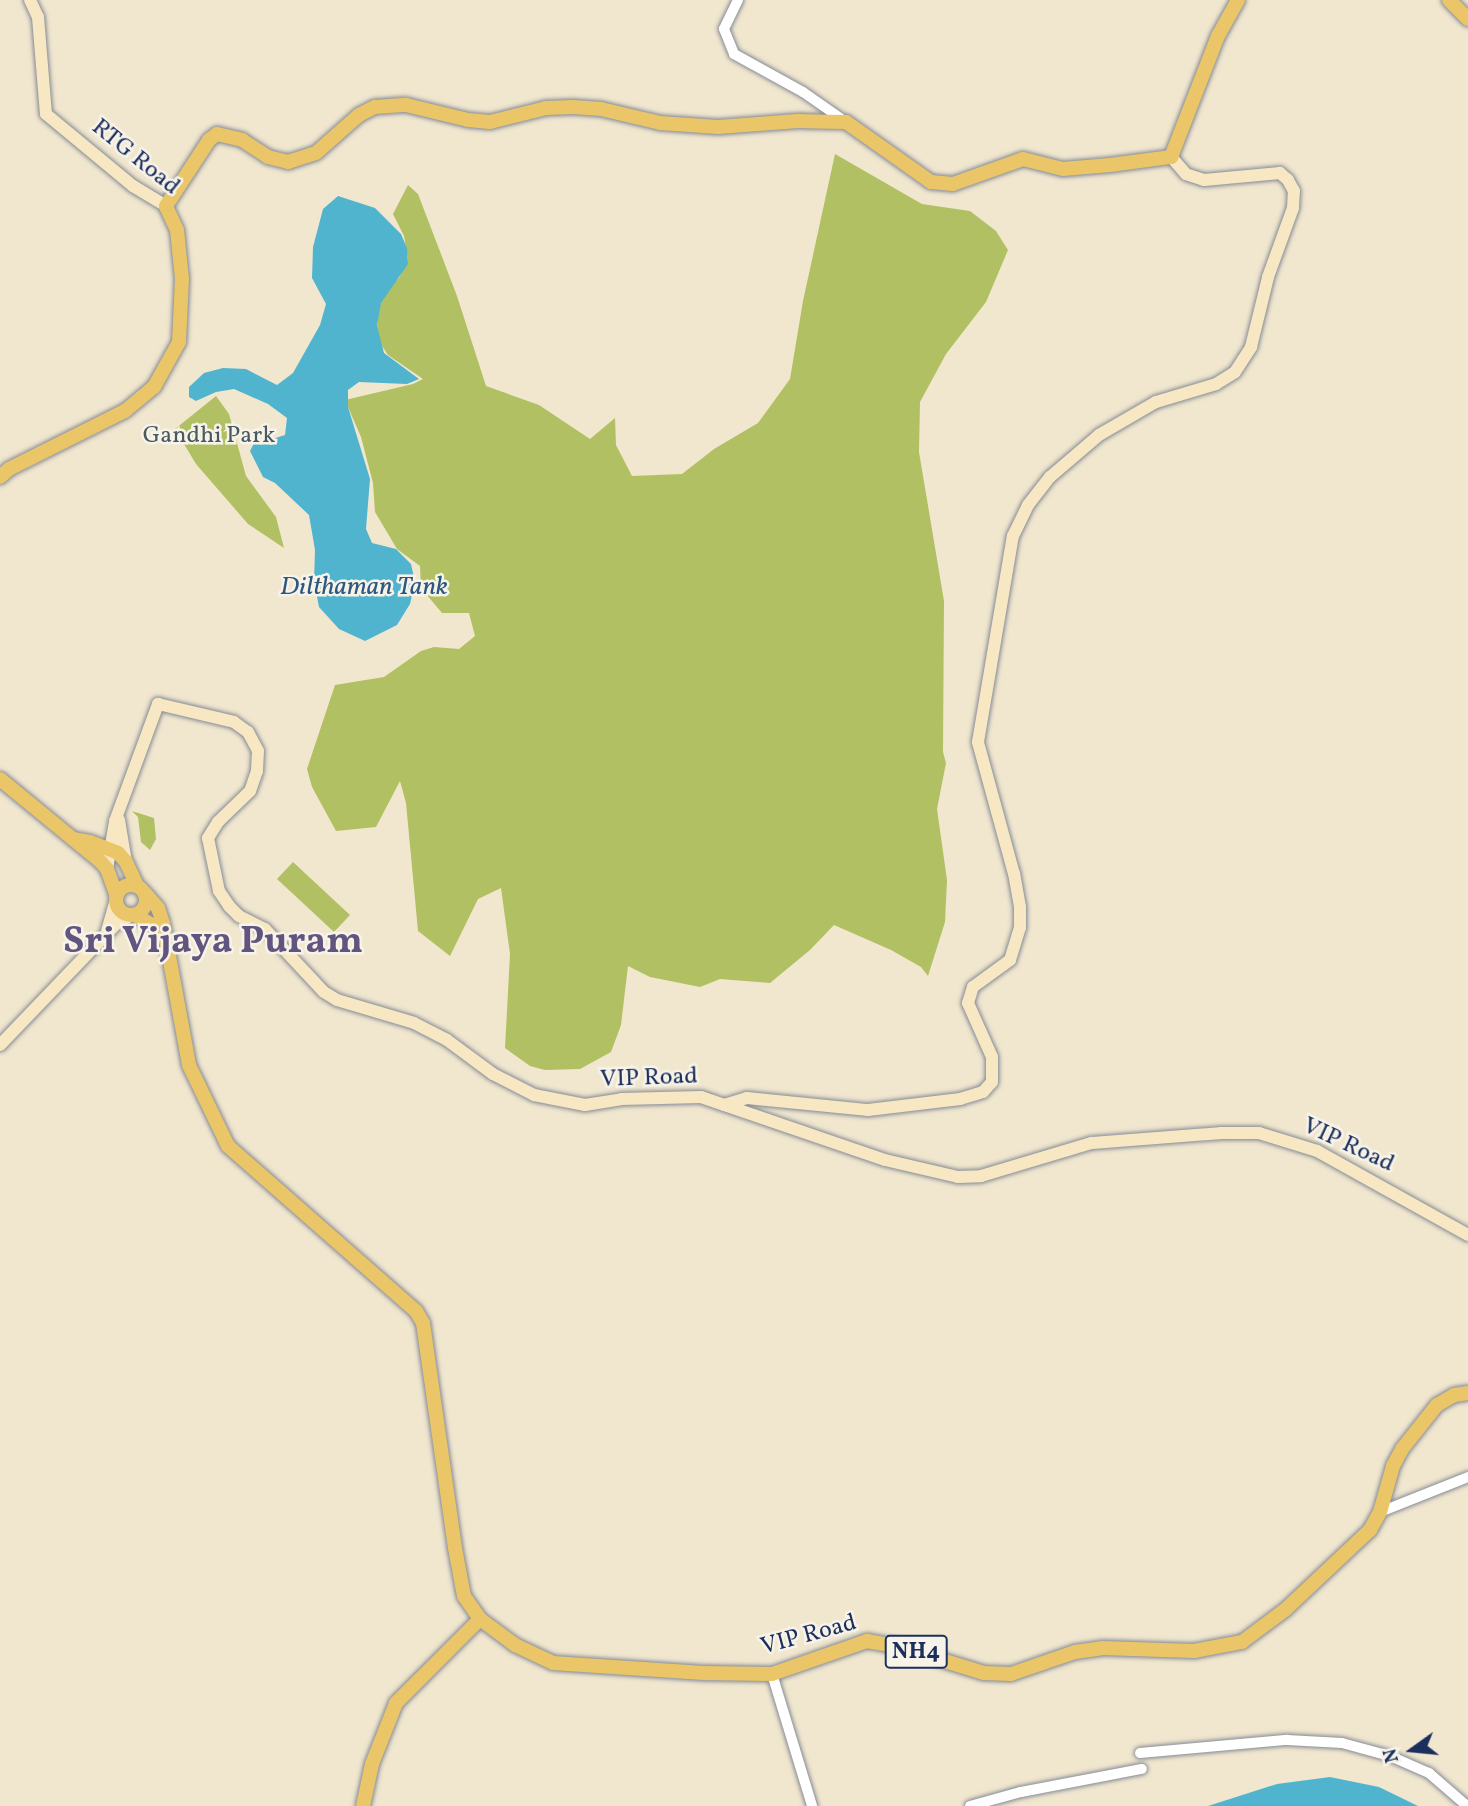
<!DOCTYPE html>
<html>
<head>
<meta charset="utf-8">
<style>
	body { margin:0 }
	#map { position:relative; width:1468px; height:1806px; overflow:hidden; background:#f1e7cf; font-family:Vollkorn,serif }
	div>[style] { position:absolute }
	.green>* { inset:0; background:#b1c062 }
	.water>* { inset:0; background:#50b4cf }
	.roads { filter:drop-shadow(0 0 2px #868b96) drop-shadow(0 0 2px #868b96) }
	.tertiary>* { height:10px; margin:-5px; padding:0 5px; transform-origin:5px; border-radius:5px; background:#fff }
	.secondary>* { height:12px; margin:-6px; padding:0 6px; transform-origin:6px; border-radius:6px; background:#f7e8c3 }
	.primary>* { height:14px; margin:-7px; padding:0 7px; transform-origin:7px; border-radius:7px; background:#eac669 }
	.primary>.ring { margin:-7px; padding:0; box-sizing:content-box; background:none; border:14px solid #eac669; border-radius:50% }
	.trunk>* { height:14px; margin:-7px; padding:0 7px; transform-origin:7px; border-radius:7px; background:#eac669 }
	span { translate:-50% -50%; white-space:nowrap; text-align:center; line-height:1.15; -webkit-text-stroke:5px #f7f3e8; paint-order:stroke }
	.shield-label span { padding:2px 5px; background:#f7f3e8; border:2px solid; border-radius:5px; -webkit-text-stroke-width:0 }
	.shield-label { font-size:23px; color:#1b2f5e; font-weight:700 }
	.street-label { font-size:24px; color:#1b2f5e }
	.park-label { font-size:24px; color:#485a5f }
	.water-label { font-size:26px; color:#2b5780; font-style:italic }
	.town-label { font-size:38px; color:#61547e; font-weight:700 }
	.north { position:absolute; left:1377px; top:1715px; width:70px; height:70px; -webkit-text-stroke:5px #f7f3e8; paint-order:stroke; rotate:255deg; font-size:19px; font-weight:700; line-height:28px; text-align:center; color:#1b2f5e }
	.north::after { content:''; display:block; margin:auto; width:24px; height:32px; background:#1b2f5e; clip-path:polygon(50% 0,100% 100%,50% 72%,0 100%) }
</style>
</head>
<body>
<div id="map">
	<div class="green">
		<div style="clip-path:polygon(835px 154px,922px 204px,970px 211px,996px 231px,1008px 250px,986px 302px,946px 354px,920px 402px,919px 452px,944px 601px,943px 752px,946px 763px,937px 809px,947px 880px,945px 922px,928px 976px,921px 967px,891px 950px,834px 925px,810px 950px,770px 983px,720px 979px,700px 987px,650px 977px,628px 966px,621px 1025px,611px 1052px,580px 1069px,545px 1070px,530px 1066px,505px 1048px,510px 954px,501px 888px,478px 899px,450px 956px,418px 931px,406px 803px,400px 781px,376px 827px,336px 831px,312px 787px,307px 769px,335px 685px,384px 677px,421px 651px,434px 647px,459px 649px,475px 636px,469px 613px,442px 613px,421px 588px,420px 566px,397px 549px,375px 512px,373px 483px,361px 437px,345px 400px,413px 384px,423px 379px,388px 355px,376px 337px,381px 292px,399px 278px,408px 259px,404px 236px,393px 214px,408px 185px,418px 194px,457px 296px,486px 386px,539px 405px,590px 439px,615px 418px,616px 445px,632px 476px,682px 474px,714px 449px,758px 423px,790px 379px,803px 301px)"></div>
		<div style="clip-path:polygon(216px 396px,229px 414px,246px 476px,276px 517px,284px 548px,248px 524px,196px 464px,175px 429px)"></div>
		<div style="clip-path:polygon(132px 811px,154px 818px,156px 839px,150px 850px,141px 842px,138px 817px)"></div>
		<div style="clip-path:polygon(293px 862px,350px 915px,334px 932px,277px 879px)"></div>
	</div>
	<div class="water">
		<div style="clip-path:polygon(338px 196px,375px 208px,401px 234px,407px 248px,408px 264px,381px 303px,377px 326px,384px 353px,419px 379px,407px 384px,359px 382px,348px 390px,348px 407px,370px 479px,366px 529px,372px 543px,396px 549px,411px 564px,415px 582px,410px 604px,397px 625px,365px 641px,339px 629px,319px 607px,314px 581px,315px 550px,309px 515px,275px 483px,263px 477px,250px 451px,256px 439px,269px 440px,285px 435px,287px 418px,268px 404px,234px 389px,216px 392px,196px 401px,189px 397px,189px 387px,204px 373px,223px 368px,246px 369px,277px 385px,293px 373px,320px 325px,326px 304px,312px 278px,313px 247px,323px 209px)"></div>
		<div style="clip-path:polygon(1330px 1777px,1379px 1787px,1418px 1806px,1208px 1806px,1277px 1784px)"></div>
	</div>
	<div class="roads">
		<div class="tertiary">
			<div style="left:738px;top:0;width:32px;rotate:116deg"></div>
			<div style="left:724px;top:29px;width:27px;rotate:68deg"></div>
			<div style="left:734px;top:54px;width:79px;rotate:28.8deg"></div>
			<div style="left:803px;top:92px;width:52px;rotate:34.9deg"></div>
			<div style="left:1380px;top:1512px;width:95px;rotate:-21.7deg"></div>
			<div style="left:772px;top:1674px;width:138px;rotate:73.1deg"></div>
			<div style="left:1140px;top:1753px;width:148px;rotate:-5.1deg"></div>
			<div style="left:1287px;top:1740px;width:55px;rotate:3.1deg"></div>
			<div style="left:1342px;top:1743px;width:50px;rotate:15.2deg"></div>
			<div style="left:1390px;top:1756px;width:43px;rotate:23.6deg"></div>
			<div style="left:1429px;top:1773px;width:50px;rotate:41deg"></div>
			<div style="left:970px;top:1806px;width:53px;rotate:-15.4deg"></div>
			<div style="left:1021px;top:1792px;width:123px;rotate:-10.8deg"></div>
		</div>
		<div class="secondary">
			<div style="left:30px;top:0;width:19px;rotate:65deg"></div>
			<div style="left:38px;top:17px;width:97px;rotate:85.3deg"></div>
			<div style="left:46px;top:114px;width:113px;rotate:39.6deg"></div>
			<div style="left:133px;top:186px;width:39px;rotate:31deg"></div>
			<div style="left:119px;top:820px;width:43px;rotate:80.5deg"></div>
			<div style="left:107px;top:869px;width:49px;rotate:-80.5deg"></div>
			<div style="left:115px;top:821px;width:125px;rotate:-69.8deg"></div>
			<div style="left:158px;top:704px;width:78px;rotate:13.3deg"></div>
			<div style="left:234px;top:722px;width:17px;rotate:36deg"></div>
			<div style="left:248px;top:732px;width:21px;rotate:62deg"></div>
			<div style="left:258px;top:751px;width:20px;rotate:93deg"></div>
			<div style="left:257px;top:771px;width:21px;rotate:109deg"></div>
			<div style="left:250px;top:791px;width:45px;rotate:135.9deg"></div>
			<div style="left:218px;top:822px;width:19px;rotate:122deg"></div>
			<div style="left:208px;top:838px;width:54px;rotate:78.3deg"></div>
			<div style="left:219px;top:891px;width:18px;rotate:56deg"></div>
			<div style="left:229px;top:906px;width:14px;rotate:45deg"></div>
			<div style="left:239px;top:916px;width:29px;rotate:27deg"></div>
			<div style="left:265px;top:929px;width:86px;rotate:46.9deg"></div>
			<div style="left:324px;top:992px;width:15px;rotate:32deg"></div>
			<div style="left:337px;top:1000px;width:80px;rotate:16.6deg"></div>
			<div style="left:414px;top:1023px;width:37px;rotate:27deg"></div>
			<div style="left:447px;top:1040px;width:57px;rotate:36.5deg"></div>
			<div style="left:493px;top:1074px;width:46px;rotate:27.1deg"></div>
			<div style="left:534px;top:1095px;width:52px;rotate:11.1deg"></div>
			<div style="left:585px;top:1105px;width:36px;rotate:-9deg"></div>
			<div style="left:621px;top:1099px;width:80px;rotate:-1.4deg"></div>
			<div style="left:701px;top:1097px;width:194px;rotate:18.9deg"></div>
			<div style="left:885px;top:1160px;width:75px;rotate:13.1deg"></div>
			<div style="left:958px;top:1177px;width:23px;rotate:-2deg"></div>
			<div style="left:981px;top:1176px;width:116px;rotate:-16.6deg"></div>
			<div style="left:1092px;top:1143px;width:130px;rotate:-4.4deg"></div>
			<div style="left:1222px;top:1133px;width:37px"></div>
			<div style="left:1259px;top:1133px;width:61px;rotate:17.2deg"></div>
			<div style="left:1317px;top:1151px;width:173px;rotate:29.1deg"></div>
			<div style="left:107px;top:931px;width:32px;rotate:-74deg"></div>
			<div style="left:0;top:1045px;width:168px;rotate:-46.2deg"></div>
			<div style="left:116px;top:924px;width:16px;rotate:-30deg"></div>
			<div style="left:724px;top:1105px;width:24px;rotate:-17deg"></div>
			<div style="left:747px;top:1098px;width:122px;rotate:5.7deg"></div>
			<div style="left:868px;top:1110px;width:93px;rotate:-6.8deg"></div>
			<div style="left:960px;top:1099px;width:24px;rotate:-17deg"></div>
			<div style="left:983px;top:1092px;width:13px;rotate:-48deg"></div>
			<div style="left:992px;top:1082px;width:25px;rotate:-90deg"></div>
			<div style="left:992px;top:1057px;width:59px;rotate:-114deg"></div>
			<div style="left:968px;top:1003px;width:17px;rotate:-73deg"></div>
			<div style="left:973px;top:987px;width:46px;rotate:-36.1deg"></div>
			<div style="left:1010px;top:960px;width:34px;rotate:-73deg"></div>
			<div style="left:1020px;top:928px;width:21px;rotate:-90deg"></div>
			<div style="left:1020px;top:907px;width:34px;rotate:-100deg"></div>
			<div style="left:1014px;top:874px;width:137px;rotate:-105.3deg"></div>
			<div style="left:978px;top:742px;width:209px;rotate:-80.4deg"></div>
			<div style="left:1013px;top:536px;width:34px;rotate:-64deg"></div>
			<div style="left:1028px;top:505px;width:36px;rotate:-52deg"></div>
			<div style="left:1050px;top:477px;width:65px;rotate:-40.6deg"></div>
			<div style="left:1099px;top:435px;width:66px;rotate:-30.1deg"></div>
			<div style="left:1156px;top:402px;width:63px;rotate:-16.7deg"></div>
			<div style="left:1216px;top:384px;width:22px;rotate:-32deg"></div>
			<div style="left:1235px;top:372px;width:30px;rotate:-57deg"></div>
			<div style="left:1251px;top:347px;width:72px;rotate:-76.3deg"></div>
			<div style="left:1268px;top:277px;width:73px;rotate:-70.1deg"></div>
			<div style="left:1293px;top:208px;width:17px;rotate:-87deg"></div>
			<div style="left:1294px;top:191px;width:13px;rotate:-119deg"></div>
			<div style="left:1288px;top:180px;width:11px;rotate:-139deg"></div>
			<div style="left:1280px;top:173px;width:76px;rotate:174.7deg"></div>
			<div style="left:1204px;top:180px;width:19px;rotate:-162deg"></div>
			<div style="left:1186px;top:174px;width:23px;rotate:-131deg"></div>
		</div>
		<div class="primary">
			<div style="left:1449px;top:0;width:27px;rotate:45deg"></div>
			<div style="left:0;top:477px;width:12px;rotate:-42deg"></div>
			<div style="left:9px;top:469px;width:130px;rotate:-26.6deg"></div>
			<div style="left:125px;top:411px;width:38px;rotate:-40deg"></div>
			<div style="left:154px;top:387px;width:51px;rotate:-60.9deg"></div>
			<div style="left:179px;top:342px;width:63px;rotate:-87.3deg"></div>
			<div style="left:182px;top:279px;width:49px;rotate:-95.8deg"></div>
			<div style="left:177px;top:230px;width:26px;rotate:-115deg"></div>
			<div style="left:166px;top:206px;width:79px;rotate:-56.9deg"></div>
			<div style="left:209px;top:140px;width:10px;rotate:-37deg"></div>
			<div style="left:217px;top:134px;width:26px;rotate:13deg"></div>
			<div style="left:242px;top:140px;width:31px;rotate:33deg"></div>
			<div style="left:268px;top:157px;width:21px;rotate:14deg"></div>
			<div style="left:288px;top:162px;width:29px;rotate:-18deg"></div>
			<div style="left:316px;top:153px;width:57px;rotate:-41.5deg"></div>
			<div style="left:359px;top:115px;width:18px;rotate:-27deg"></div>
			<div style="left:375px;top:107px;width:31px;rotate:-4deg"></div>
			<div style="left:406px;top:105px;width:64px;rotate:13.6deg"></div>
			<div style="left:468px;top:120px;width:22px;rotate:5deg"></div>
			<div style="left:490px;top:122px;width:58px;rotate:-14deg"></div>
			<div style="left:546px;top:108px;width:27px;rotate:-2deg"></div>
			<div style="left:573px;top:107px;width:28px;rotate:4deg"></div>
			<div style="left:601px;top:109px;width:61px;rotate:13.3deg"></div>
			<div style="left:660px;top:123px;width:58px;rotate:3.9deg"></div>
			<div style="left:718px;top:127px;width:80px;rotate:-4.3deg"></div>
			<div style="left:798px;top:121px;width:48px;rotate:1.2deg"></div>
			<div style="left:846px;top:122px;width:104px;rotate:35.2deg"></div>
			<div style="left:931px;top:182px;width:22px;rotate:5deg"></div>
			<div style="left:953px;top:184px;width:74px;rotate:-19.7deg"></div>
			<div style="left:1023px;top:159px;width:41px;rotate:14deg"></div>
			<div style="left:1063px;top:169px;width:47px;rotate:-4.9deg"></div>
			<div style="left:1110px;top:165px;width:62px;rotate:-7.5deg"></div>
			<div style="left:1171px;top:157px;width:130px;rotate:-68.8deg"></div>
			<div style="left:1218px;top:36px;width:41px;rotate:-60.9deg"></div>
			<div style="left:0;top:779px;width:131px;rotate:39.4deg"></div>
			<div style="left:101px;top:862px;width:9px;rotate:49deg"></div>
			<div style="left:107px;top:869px;width:29px;rotate:70deg"></div>
			<div style="left:73px;top:839px;width:17px;rotate:10deg"></div>
			<div style="left:90px;top:842px;width:30px;rotate:21deg"></div>
			<div style="left:118px;top:853px;width:12px;rotate:48deg"></div>
			<div style="left:126px;top:862px;width:26px;rotate:65deg"></div>
			<div class="ring" style="left:116px;top:885px;width:16px;height:16px"></div>
			<div style="left:145px;top:893px;width:20px;rotate:49deg"></div>
			<div style="left:158px;top:908px;width:16px;rotate:72deg"></div>
			<div style="left:163px;top:923px;width:144px;rotate:79.6deg"></div>
			<div style="left:189px;top:1065px;width:90px;rotate:64.3deg"></div>
			<div style="left:228px;top:1146px;width:250px;rotate:41.3deg"></div>
			<div style="left:416px;top:1311px;width:14px;rotate:60deg"></div>
			<div style="left:423px;top:1323px;width:227px;rotate:81.9deg"></div>
			<div style="left:455px;top:1548px;width:49px;rotate:79.4deg"></div>
			<div style="left:464px;top:1596px;width:28px;rotate:55deg"></div>
			<div style="left:135px;top:915px;width:24px;rotate:30deg"></div>
			<div style="left:156px;top:927px;width:14px;rotate:56deg"></div>
		</div>
		<div class="trunk">
			<div style="left:363px;top:1806px;width:43px;rotate:-77.9deg"></div>
			<div style="left:372px;top:1764px;width:66px;rotate:-68.5deg"></div>
			<div style="left:396px;top:1703px;width:119px;rotate:-45deg"></div>
			<div style="left:480px;top:1619px;width:44px;rotate:36.6deg"></div>
			<div style="left:515px;top:1645px;width:42px;rotate:25.3deg"></div>
			<div style="left:553px;top:1663px;width:151px;rotate:3.8deg"></div>
			<div style="left:704px;top:1673px;width:68px;rotate:0.8deg"></div>
			<div style="left:772px;top:1674px;width:101px;rotate:-19.2deg"></div>
			<div style="left:867px;top:1641px;width:29px;rotate:10deg"></div>
			<div style="left:896px;top:1646px;width:92px;rotate:17.1deg"></div>
			<div style="left:984px;top:1673px;width:27px;rotate:2deg"></div>
			<div style="left:1011px;top:1674px;width:68px;rotate:-19deg"></div>
			<div style="left:1075px;top:1652px;width:27px;rotate:-8deg"></div>
			<div style="left:1102px;top:1648px;width:92px;rotate:1.9deg"></div>
			<div style="left:1194px;top:1651px;width:49px;rotate:-10.6deg"></div>
			<div style="left:1242px;top:1642px;width:54px;rotate:-36.7deg"></div>
			<div style="left:1285px;top:1610px;width:117px;rotate:-43.3deg"></div>
			<div style="left:1370px;top:1530px;width:21px;rotate:-61deg"></div>
			<div style="left:1380px;top:1512px;width:48px;rotate:-74.2deg"></div>
			<div style="left:1393px;top:1466px;width:19px;rotate:-62deg"></div>
			<div style="left:1402px;top:1449px;width:56px;rotate:-51.5deg"></div>
			<div style="left:1437px;top:1405px;width:20px;rotate:-30deg"></div>
			<div style="left:1454px;top:1395px;width:14px;rotate:-8deg"></div>
		</div>
	</div>
	<div class="shield-label">
		<span style="left:916px;top:1652px">NH4</span>
	</div>
	<div class="street-label">
		<span style="left:135px;top:158px;rotate:39deg">RTG Road</span>
		<span style="left:649px;top:1079px;rotate:-2deg">VIP Road</span>
		<span style="left:1348px;top:1146px;rotate:25deg">VIP Road</span>
		<span style="left:809px;top:1636px;rotate:-15deg">VIP Road</span>
	</div>
	<div class="park-label">
		<span style="left:209px;top:437px">Gandhi Park</span>
	</div>
	<div class="water-label">
		<span style="left:364px;top:588px">Dilthaman Tank</span>
	</div>
	<div class="town-label">
		<span style="left:213px;top:943px">Sri Vijaya Puram</span>
	</div>
	<div class="north">N</div>
</div>
</body>
</html>
